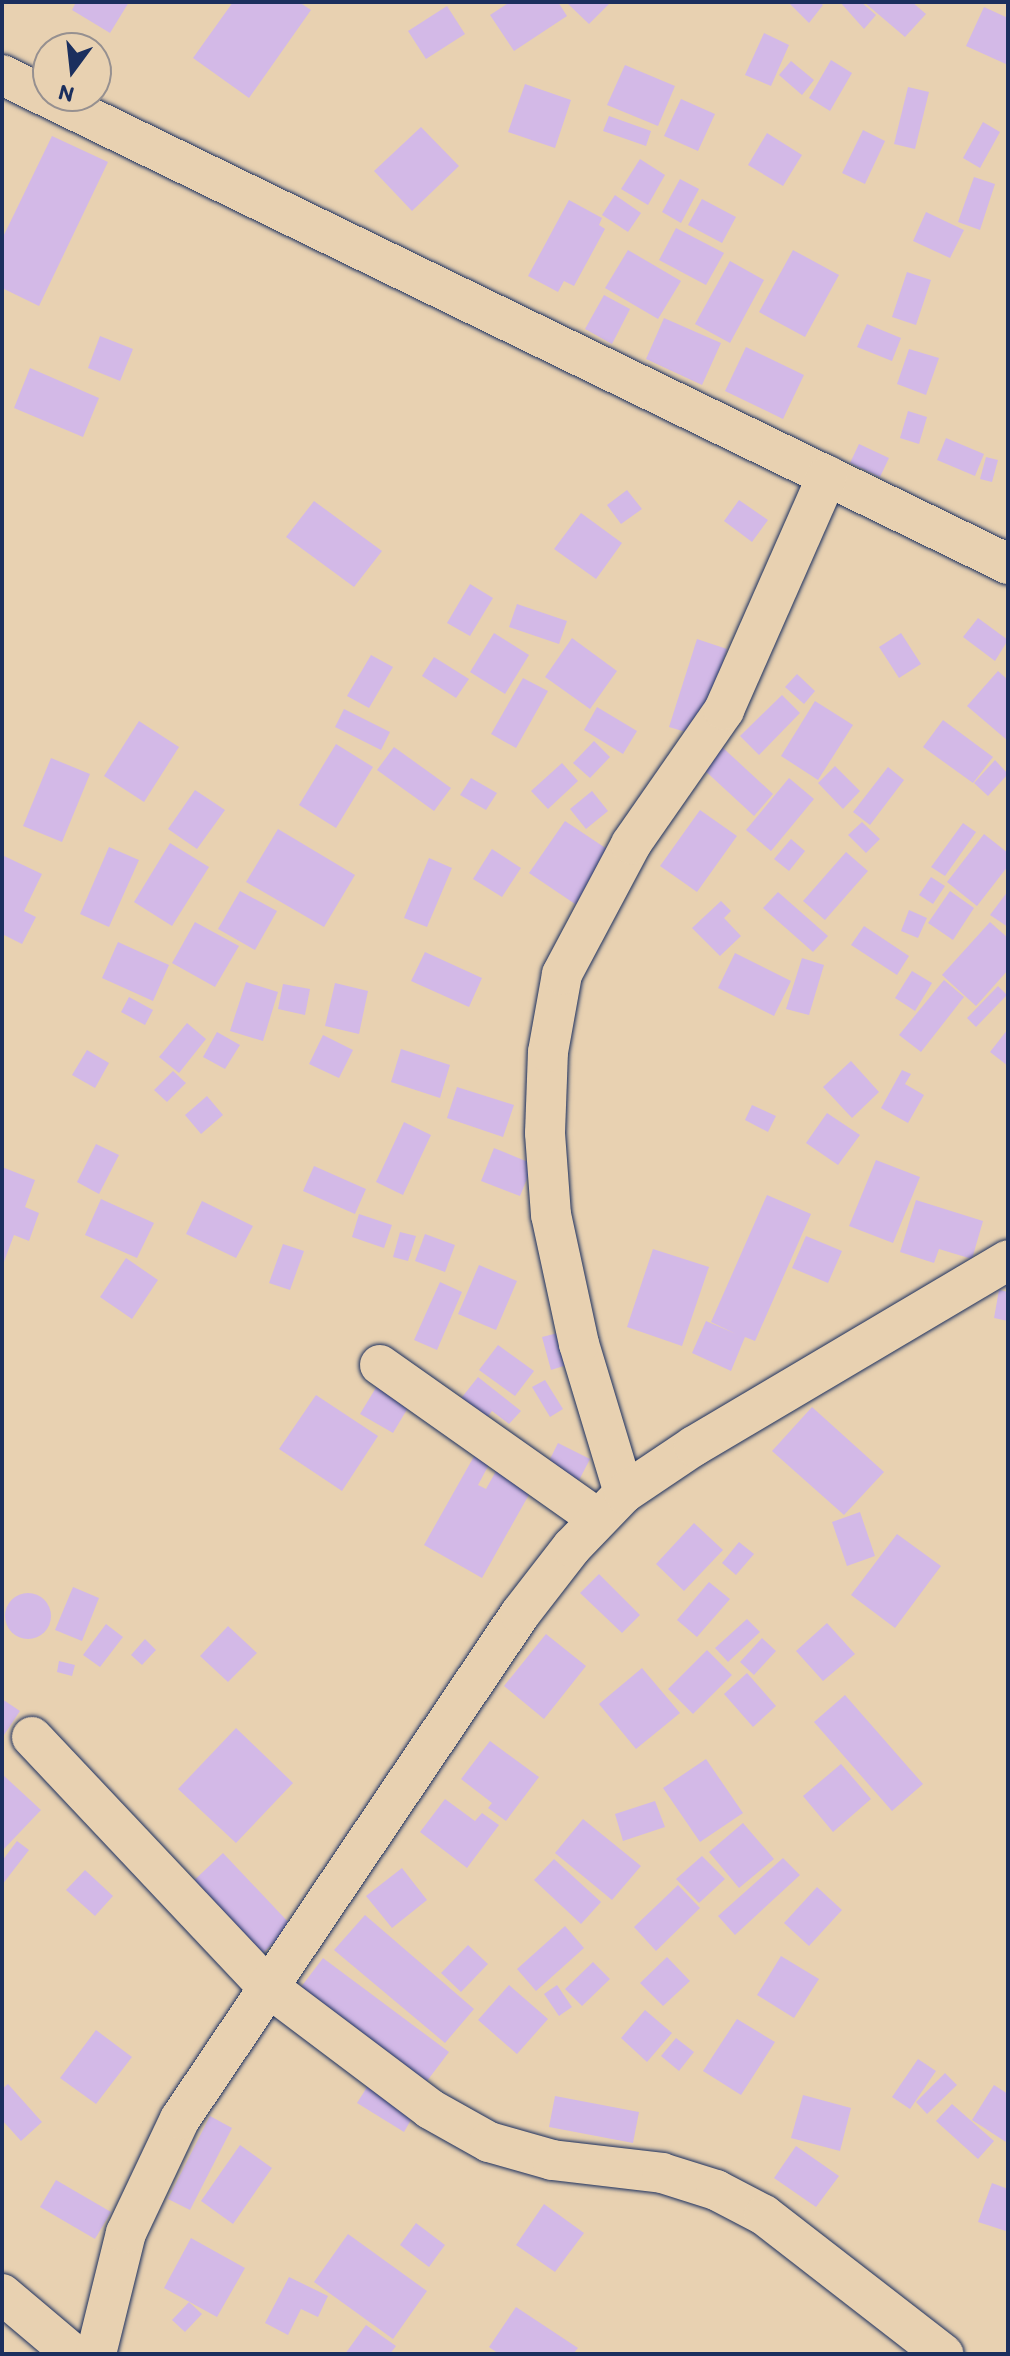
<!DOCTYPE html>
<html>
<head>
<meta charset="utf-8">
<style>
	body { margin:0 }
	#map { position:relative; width:1010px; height:2356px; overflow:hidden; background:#e8d1b1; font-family:Itim,sans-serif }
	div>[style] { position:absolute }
	.building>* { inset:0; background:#d3b9e7 }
	.round { border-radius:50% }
	.roads { filter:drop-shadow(0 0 2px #1b2f5e) drop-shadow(0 0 2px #1b2f5e) }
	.minor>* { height:40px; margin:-20px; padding:0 20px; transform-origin:20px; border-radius:20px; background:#e8d1b1 }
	span { translate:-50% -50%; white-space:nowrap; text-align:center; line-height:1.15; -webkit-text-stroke:7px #e8d1b1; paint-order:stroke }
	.frame { position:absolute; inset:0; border:4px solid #1b2f5e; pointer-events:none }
	.north { position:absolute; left:32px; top:32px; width:80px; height:80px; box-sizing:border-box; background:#e8d1b1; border:2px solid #969090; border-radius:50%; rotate:195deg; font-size:22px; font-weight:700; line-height:32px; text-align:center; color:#1b2f5e }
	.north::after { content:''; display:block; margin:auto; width:28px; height:36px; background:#1b2f5e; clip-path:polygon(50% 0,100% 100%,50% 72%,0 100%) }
</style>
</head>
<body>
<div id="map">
	<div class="building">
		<div style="clip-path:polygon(76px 2px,129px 2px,110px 33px,72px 10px)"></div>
		<div style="clip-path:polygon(233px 2px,299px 2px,311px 10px,249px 98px,193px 58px)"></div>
		<div style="clip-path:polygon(510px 2px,558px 2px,567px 16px,514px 51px,490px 15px)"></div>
		<div style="clip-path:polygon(566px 2px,607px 2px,609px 4px,589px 24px)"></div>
		<div style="clip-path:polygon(788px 2px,819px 2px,823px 5px,809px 23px)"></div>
		<div style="clip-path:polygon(840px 2px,861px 2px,876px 15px,864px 29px)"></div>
		<div style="clip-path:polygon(864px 2px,912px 2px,926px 14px,905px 37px)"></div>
		<div style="clip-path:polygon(447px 6px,465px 34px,426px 59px,408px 31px)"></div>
		<div style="clip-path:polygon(984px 7px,1008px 18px,1008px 65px,966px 46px)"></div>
		<div style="clip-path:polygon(764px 33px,789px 45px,771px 86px,745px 75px)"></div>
		<div style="clip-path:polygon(831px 60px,852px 73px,830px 111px,809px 98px)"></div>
		<div style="clip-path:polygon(791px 61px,814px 80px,802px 95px,779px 75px)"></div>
		<div style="clip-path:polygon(625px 65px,675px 86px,658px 126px,607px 105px)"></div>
		<div style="clip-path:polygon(525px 84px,571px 100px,555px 148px,508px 132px)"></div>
		<div style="clip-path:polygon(908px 87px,929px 92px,915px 149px,894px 144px)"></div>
		<div style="clip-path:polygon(681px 99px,715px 114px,698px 151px,664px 136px)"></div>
		<div style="clip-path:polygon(609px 116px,651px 131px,646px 146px,603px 131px)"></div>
		<div style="clip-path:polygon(983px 122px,1000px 132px,980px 168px,963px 158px)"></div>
		<div style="clip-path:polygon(421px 127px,459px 166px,412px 211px,374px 171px)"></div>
		<div style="clip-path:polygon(863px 130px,885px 141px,865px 184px,842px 173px)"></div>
		<div style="clip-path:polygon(767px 133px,802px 155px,783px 186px,748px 165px)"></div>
		<div style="clip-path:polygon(52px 136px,108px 162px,39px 306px,2px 288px,2px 239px)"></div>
		<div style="clip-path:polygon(640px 159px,665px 175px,648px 205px,621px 189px)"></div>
		<div style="clip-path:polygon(974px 177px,995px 184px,980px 230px,958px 222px)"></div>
		<div style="clip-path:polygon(680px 179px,699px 189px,681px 223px,662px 212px)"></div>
		<div style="clip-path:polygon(615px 195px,641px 213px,628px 232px,602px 215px)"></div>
		<div style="clip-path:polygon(702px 199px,736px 217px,722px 243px,688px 225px)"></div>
		<div style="clip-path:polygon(569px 200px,602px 218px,599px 225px,605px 229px,574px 286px,564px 281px,558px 292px,528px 276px)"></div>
		<div style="clip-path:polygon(926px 212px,964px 230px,950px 258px,913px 241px)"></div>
		<div style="clip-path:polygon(676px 228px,724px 253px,706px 285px,659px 260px)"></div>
		<div style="clip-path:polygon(628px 250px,681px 281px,658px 319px,605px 288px)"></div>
		<div style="clip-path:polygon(793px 250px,839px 275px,805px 337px,759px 312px)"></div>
		<div style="clip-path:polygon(730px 261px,764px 280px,730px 343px,695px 324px)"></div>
		<div style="clip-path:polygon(907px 272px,931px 280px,916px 325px,892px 317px)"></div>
		<div style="clip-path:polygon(604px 295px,630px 309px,612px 344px,585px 329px)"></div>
		<div style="clip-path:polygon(664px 318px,721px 343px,702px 385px,646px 359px)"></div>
		<div style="clip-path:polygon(867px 324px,901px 338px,892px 361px,857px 347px)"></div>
		<div style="clip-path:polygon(100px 336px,133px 349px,120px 381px,88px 368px)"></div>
		<div style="clip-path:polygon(746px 347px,804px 375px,783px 419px,725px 391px)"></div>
		<div style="clip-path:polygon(909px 349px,939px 358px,926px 395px,897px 384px)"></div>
		<div style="clip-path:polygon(30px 368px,99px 398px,83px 437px,14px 408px)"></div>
		<div style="clip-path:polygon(908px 411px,927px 417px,919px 444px,900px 438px)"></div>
		<div style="clip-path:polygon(946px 438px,984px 454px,975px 476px,937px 460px)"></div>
		<div style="clip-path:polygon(859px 444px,889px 458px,880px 477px,850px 463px)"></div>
		<div style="clip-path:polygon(986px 457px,998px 460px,992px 482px,980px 479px)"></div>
		<div style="clip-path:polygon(627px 490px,642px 509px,621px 524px,607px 505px)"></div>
		<div style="clip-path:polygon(739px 500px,768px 520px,752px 542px,724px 521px)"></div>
		<div style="clip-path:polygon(314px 501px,382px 551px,354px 587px,286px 537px)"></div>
		<div style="clip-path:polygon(581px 513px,622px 543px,596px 579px,554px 549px)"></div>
		<div style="clip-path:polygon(470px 584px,493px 598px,470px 636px,447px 623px)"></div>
		<div style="clip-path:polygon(517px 604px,567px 621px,559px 644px,509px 627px)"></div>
		<div style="clip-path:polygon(978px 618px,1008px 640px,995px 661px,963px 637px)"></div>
		<div style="clip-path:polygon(494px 633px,529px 655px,505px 694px,470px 672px)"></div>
		<div style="clip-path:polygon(901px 633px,921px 664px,899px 678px,879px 647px)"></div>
		<div style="clip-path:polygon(572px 638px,617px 671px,590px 709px,545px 677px)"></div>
		<div style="clip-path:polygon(697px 639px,727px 649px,699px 736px,669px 727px)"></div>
		<div style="clip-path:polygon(371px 655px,393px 667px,369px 708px,347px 696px)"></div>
		<div style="clip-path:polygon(434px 657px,469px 679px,456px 698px,422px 676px)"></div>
		<div style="clip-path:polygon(998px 671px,1008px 680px,1008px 741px,967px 706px)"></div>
		<div style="clip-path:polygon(797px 674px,815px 691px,804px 704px,785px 687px)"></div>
		<div style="clip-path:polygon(523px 678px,548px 691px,516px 748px,491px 734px)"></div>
		<div style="clip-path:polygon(782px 695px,800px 713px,759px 755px,740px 736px)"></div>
		<div style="clip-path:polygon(815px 701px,853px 725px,818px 780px,781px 756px)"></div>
		<div style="clip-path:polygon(597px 707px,637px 731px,623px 754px,584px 730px)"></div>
		<div style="clip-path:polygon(344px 709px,390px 732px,381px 750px,335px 727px)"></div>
		<div style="clip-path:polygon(943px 720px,993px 757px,973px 783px,923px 747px)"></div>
		<div style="clip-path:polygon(139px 721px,179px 747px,144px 802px,104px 776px)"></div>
		<div style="clip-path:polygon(594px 741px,610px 757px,590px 778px,573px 763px)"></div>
		<div style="clip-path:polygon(336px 744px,373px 767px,336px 828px,299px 805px)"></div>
		<div style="clip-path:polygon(721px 746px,773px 794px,754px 816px,701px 767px)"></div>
		<div style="clip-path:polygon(394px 747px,451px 788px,434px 811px,377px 770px)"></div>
		<div style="clip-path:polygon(51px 758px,90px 774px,62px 842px,23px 826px)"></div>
		<div style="clip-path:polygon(995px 760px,1008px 774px,988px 796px,974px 783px)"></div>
		<div style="clip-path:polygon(562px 763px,578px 781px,548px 809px,531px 791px)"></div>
		<div style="clip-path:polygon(835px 766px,860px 791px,843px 809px,818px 783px)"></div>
		<div style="clip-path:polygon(888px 767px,904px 780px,870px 825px,853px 812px)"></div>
		<div style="clip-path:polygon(471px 778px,497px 793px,486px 810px,460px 795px)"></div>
		<div style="clip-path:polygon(789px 778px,814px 799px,771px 851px,746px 830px)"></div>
		<div style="clip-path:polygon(195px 790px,225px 810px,197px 849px,168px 829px)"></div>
		<div style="clip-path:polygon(592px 791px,608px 811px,586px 829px,570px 809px)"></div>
		<div style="clip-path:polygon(700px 810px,737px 836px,697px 892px,660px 866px)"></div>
		<div style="clip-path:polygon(565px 821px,616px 855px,581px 908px,529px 873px)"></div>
		<div style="clip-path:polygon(862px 822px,880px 839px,866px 853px,848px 835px)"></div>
		<div style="clip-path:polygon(963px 823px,976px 832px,945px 876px,931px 867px)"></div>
		<div style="clip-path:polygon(278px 829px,355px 875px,324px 927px,246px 882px)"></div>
		<div style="clip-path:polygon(984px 834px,1008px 853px,1008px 866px,977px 906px,947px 882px)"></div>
		<div style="clip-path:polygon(791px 839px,805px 851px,789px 871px,774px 859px)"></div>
		<div style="clip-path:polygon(170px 843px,209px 867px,172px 926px,134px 902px)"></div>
		<div style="clip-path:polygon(109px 847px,139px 860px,109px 927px,80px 914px)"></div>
		<div style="clip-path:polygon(492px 849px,521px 868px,502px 897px,473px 879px)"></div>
		<div style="clip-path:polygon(846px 852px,868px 871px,825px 920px,803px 901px)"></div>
		<div style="clip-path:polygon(2px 855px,42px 874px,24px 911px,36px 917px,22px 944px,2px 934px)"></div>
		<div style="clip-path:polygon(429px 858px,452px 868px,427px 927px,404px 918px)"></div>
		<div style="clip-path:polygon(931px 877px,945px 886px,933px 904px,919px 895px)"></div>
		<div style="clip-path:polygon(240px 891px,277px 911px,255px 950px,218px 929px)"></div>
		<div style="clip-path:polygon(950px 891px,974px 908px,953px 940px,928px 923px)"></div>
		<div style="clip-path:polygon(1008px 891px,1008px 927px,990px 915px)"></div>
		<div style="clip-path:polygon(778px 892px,828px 936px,813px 952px,763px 908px)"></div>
		<div style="clip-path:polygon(721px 901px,731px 911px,724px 918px,741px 936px,720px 956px,692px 928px)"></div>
		<div style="clip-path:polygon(909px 910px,927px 918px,918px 938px,901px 931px)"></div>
		<div style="clip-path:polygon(195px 922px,239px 946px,215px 987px,172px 963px)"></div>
		<div style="clip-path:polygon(990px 922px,1008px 938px,1008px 970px,976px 1006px,942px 975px)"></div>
		<div style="clip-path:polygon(864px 926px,909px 956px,897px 975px,851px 945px)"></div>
		<div style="clip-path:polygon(118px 942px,169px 965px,153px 1001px,102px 978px)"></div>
		<div style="clip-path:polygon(425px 952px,482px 978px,469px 1007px,411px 981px)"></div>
		<div style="clip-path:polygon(735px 953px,791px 981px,774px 1016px,718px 988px)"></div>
		<div style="clip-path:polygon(802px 958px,824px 965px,809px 1015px,786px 1009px)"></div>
		<div style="clip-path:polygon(912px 971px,932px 983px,915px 1011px,895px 998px)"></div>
		<div style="clip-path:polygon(944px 980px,964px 997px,921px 1052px,899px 1035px)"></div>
		<div style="clip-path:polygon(246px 982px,278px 992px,263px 1041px,230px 1031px)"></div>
		<div style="clip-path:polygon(335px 983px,368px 991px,359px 1034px,325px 1026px)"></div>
		<div style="clip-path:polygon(283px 984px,310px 989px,305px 1015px,278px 1009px)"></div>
		<div style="clip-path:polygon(998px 986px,1007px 995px,976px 1027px,967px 1018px)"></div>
		<div style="clip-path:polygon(129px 997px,153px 1010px,145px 1025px,121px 1012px)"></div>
		<div style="clip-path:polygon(187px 1023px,206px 1039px,179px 1073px,159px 1057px)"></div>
		<div style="clip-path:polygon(1008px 1029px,1008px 1066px,990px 1052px)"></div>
		<div style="clip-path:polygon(217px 1032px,240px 1045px,225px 1069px,203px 1057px)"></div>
		<div style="clip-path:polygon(323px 1035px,353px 1050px,339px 1078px,309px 1064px)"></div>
		<div style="clip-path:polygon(401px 1049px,450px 1065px,440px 1098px,391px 1082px)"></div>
		<div style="clip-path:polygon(87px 1050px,109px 1063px,95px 1088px,72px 1075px)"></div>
		<div style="clip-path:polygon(851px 1061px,879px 1092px,852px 1118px,823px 1087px)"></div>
		<div style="clip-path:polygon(902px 1070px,911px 1074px,905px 1084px,924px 1095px,908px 1123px,881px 1108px)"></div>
		<div style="clip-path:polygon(173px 1071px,186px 1083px,167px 1102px,154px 1090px)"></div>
		<div style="clip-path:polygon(457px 1087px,514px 1105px,503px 1137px,447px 1118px)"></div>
		<div style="clip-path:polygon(207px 1096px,223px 1115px,201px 1134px,185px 1115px)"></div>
		<div style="clip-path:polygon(752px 1105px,776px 1116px,768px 1132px,745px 1120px)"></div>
		<div style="clip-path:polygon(827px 1113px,860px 1135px,838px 1165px,806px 1143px)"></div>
		<div style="clip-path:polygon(404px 1122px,431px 1135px,403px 1195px,376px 1182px)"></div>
		<div style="clip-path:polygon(96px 1144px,119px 1155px,99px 1194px,77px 1182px)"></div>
		<div style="clip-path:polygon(494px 1148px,533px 1164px,520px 1196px,481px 1181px)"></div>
		<div style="clip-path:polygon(876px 1160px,920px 1177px,893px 1243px,849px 1226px)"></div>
		<div style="clip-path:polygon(314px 1166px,366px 1189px,355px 1214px,303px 1191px)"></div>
		<div style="clip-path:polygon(2px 1167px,35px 1180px,25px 1207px,39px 1213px,29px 1241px,14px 1235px,2px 1267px)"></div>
		<div style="clip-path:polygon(767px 1195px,811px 1214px,755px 1341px,745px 1337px,731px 1371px,692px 1353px,706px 1321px,736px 1334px,711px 1322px)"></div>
		<div style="clip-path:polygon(101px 1199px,154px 1223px,137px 1258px,85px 1235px)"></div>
		<div style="clip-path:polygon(916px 1200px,983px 1221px,972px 1259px,939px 1249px,934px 1263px,900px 1252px)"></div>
		<div style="clip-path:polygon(202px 1201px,253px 1226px,236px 1258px,186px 1234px)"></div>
		<div style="clip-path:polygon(359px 1214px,392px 1225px,384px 1248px,352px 1237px)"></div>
		<div style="clip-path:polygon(400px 1232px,416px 1236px,408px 1261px,393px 1257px)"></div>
		<div style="clip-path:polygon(425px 1234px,455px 1245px,445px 1272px,415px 1261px)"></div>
		<div style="clip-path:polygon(806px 1236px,842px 1251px,828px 1283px,792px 1268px)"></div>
		<div style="clip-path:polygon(283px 1244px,304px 1251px,290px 1290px,269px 1283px)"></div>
		<div style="clip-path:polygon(653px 1249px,709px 1267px,682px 1346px,627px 1327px)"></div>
		<div style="clip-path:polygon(126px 1258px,158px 1280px,132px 1319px,100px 1297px)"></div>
		<div style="clip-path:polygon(479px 1265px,517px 1281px,496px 1330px,458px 1314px)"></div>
		<div style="clip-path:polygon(440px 1282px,462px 1292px,437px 1350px,414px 1340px)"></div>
		<div style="clip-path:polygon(999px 1290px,1008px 1292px,1008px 1321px,994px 1318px)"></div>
		<div style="clip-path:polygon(558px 1333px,567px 1365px,551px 1370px,542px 1337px)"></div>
		<div style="clip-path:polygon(498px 1345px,534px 1371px,515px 1396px,479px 1370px)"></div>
		<div style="clip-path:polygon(478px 1377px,521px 1411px,509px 1424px,492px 1411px,480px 1426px,455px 1406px)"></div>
		<div style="clip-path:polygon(545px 1380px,563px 1409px,550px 1417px,532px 1387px)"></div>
		<div style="clip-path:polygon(380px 1381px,412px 1401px,393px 1433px,360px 1414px)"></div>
		<div style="clip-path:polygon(316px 1395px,378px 1436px,342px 1491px,279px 1449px)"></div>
		<div style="clip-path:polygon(812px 1407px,884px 1472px,844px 1515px,772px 1451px)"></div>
		<div style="clip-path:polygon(558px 1443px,590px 1459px,575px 1488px,544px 1471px)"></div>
		<div style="clip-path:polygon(477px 1451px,492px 1459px,478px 1485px,486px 1489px,500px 1464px,535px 1484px,482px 1578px,424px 1545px)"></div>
		<div style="clip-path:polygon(860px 1512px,875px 1556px,847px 1566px,832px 1522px)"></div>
		<div style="clip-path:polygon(694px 1523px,723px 1550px,684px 1591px,656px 1564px)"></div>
		<div style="clip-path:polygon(897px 1534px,941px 1566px,895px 1628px,851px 1595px)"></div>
		<div style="clip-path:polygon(739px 1542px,754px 1554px,736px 1575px,722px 1563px)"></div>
		<div style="clip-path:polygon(599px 1574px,640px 1615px,622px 1633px,580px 1593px)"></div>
		<div style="clip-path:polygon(709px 1582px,730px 1599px,697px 1637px,677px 1620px)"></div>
		<div style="clip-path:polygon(73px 1587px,99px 1598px,82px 1641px,55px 1630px)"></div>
		<div class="round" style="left:5px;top:1593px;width:46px;height:46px"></div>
		<div style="clip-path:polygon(747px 1619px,760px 1632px,728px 1662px,715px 1648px)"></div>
		<div style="clip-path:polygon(827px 1623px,855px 1654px,823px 1681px,796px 1651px)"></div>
		<div style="clip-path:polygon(106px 1624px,123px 1637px,100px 1667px,83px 1655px)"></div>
		<div style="clip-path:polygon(228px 1626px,257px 1653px,228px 1682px,200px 1656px)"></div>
		<div style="clip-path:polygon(546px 1634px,586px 1666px,544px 1719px,504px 1686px)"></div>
		<div style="clip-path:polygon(762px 1638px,776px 1651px,754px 1675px,740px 1662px)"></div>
		<div style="clip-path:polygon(145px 1639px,156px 1650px,142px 1665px,131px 1655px)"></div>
		<div style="clip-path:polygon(707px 1650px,732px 1675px,693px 1714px,668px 1689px)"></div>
		<div style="clip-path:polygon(59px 1661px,75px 1665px,72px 1676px,57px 1672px)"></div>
		<div style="clip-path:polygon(642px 1668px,680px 1713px,636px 1749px,599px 1704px)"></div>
		<div style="clip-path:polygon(747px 1673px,776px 1706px,753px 1727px,724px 1694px)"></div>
		<div style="clip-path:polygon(845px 1695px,923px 1784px,892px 1811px,814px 1722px)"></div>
		<div style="clip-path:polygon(2px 1699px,20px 1711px,2px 1738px)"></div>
		<div style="clip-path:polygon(236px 1728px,293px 1783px,236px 1843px,178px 1789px)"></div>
		<div style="clip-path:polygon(490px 1741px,539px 1777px,506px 1821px,488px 1808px,492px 1803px,461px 1779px)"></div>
		<div style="clip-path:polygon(706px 1759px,743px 1813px,700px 1842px,663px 1788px)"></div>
		<div style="clip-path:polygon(841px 1764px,871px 1799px,833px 1832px,803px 1796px)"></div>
		<div style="clip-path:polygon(2px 1774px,41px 1810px,2px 1851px)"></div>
		<div style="clip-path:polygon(445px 1799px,475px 1821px,482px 1813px,499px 1825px,467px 1868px,420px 1832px)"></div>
		<div style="clip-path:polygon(655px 1801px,665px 1827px,623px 1841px,615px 1814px)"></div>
		<div style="clip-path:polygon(583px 1819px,641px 1866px,612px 1900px,555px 1853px)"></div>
		<div style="clip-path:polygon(743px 1823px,774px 1859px,739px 1888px,709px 1852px)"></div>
		<div style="clip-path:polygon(17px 1841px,29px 1850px,2px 1885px,2px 1861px)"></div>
		<div style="clip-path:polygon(223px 1853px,292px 1926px,256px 1959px,188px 1886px)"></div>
		<div style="clip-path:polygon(702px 1856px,725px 1879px,699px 1903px,676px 1879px)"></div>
		<div style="clip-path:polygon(783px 1858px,800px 1875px,735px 1935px,718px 1916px)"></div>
		<div style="clip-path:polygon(554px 1859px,601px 1902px,581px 1924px,534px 1880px)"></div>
		<div style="clip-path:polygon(402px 1868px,427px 1900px,392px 1928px,366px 1896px)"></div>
		<div style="clip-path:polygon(85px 1870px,113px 1896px,95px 1916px,66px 1890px)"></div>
		<div style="clip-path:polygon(678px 1885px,700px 1908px,656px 1951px,634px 1927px)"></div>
		<div style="clip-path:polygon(817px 1887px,842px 1910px,809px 1946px,784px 1923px)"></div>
		<div style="clip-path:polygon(365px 1915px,474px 2009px,445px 2043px,334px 1950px)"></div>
		<div style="clip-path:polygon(565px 1926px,584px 1948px,536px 1991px,517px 1969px)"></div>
		<div style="clip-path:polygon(468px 1945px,488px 1964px,461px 1992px,441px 1973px)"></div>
		<div style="clip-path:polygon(781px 1956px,819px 1979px,794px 2018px,757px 1995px)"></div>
		<div style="clip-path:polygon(667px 1957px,690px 1981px,663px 2006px,640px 1983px)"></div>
		<div style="clip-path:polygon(323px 1958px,449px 2052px,424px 2085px,298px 1991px)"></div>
		<div style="clip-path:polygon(593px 1962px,610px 1979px,582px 2006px,565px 1989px)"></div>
		<div style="clip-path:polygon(509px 1985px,548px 2019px,517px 2054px,478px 2020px)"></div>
		<div style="clip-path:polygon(557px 1985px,572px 2007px,559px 2016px,544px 1994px)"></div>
		<div style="clip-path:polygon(645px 2010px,672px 2033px,647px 2062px,621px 2038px)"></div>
		<div style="clip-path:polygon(737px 2019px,775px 2042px,741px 2095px,703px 2071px)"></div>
		<div style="clip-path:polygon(96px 2030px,132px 2057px,96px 2104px,60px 2078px)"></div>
		<div style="clip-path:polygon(676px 2038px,694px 2052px,679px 2071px,661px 2056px)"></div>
		<div style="clip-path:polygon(918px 2059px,936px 2071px,910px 2109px,892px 2097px)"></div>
		<div style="clip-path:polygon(945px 2073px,957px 2085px,927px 2114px,916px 2102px)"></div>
		<div style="clip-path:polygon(374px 2076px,420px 2104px,404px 2132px,357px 2103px)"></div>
		<div style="clip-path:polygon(8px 2084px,42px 2122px,21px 2141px,2px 2120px,2px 2089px)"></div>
		<div style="clip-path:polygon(994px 2085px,1008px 2094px,1006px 2142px,972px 2120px)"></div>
		<div style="clip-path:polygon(803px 2095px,851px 2108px,840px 2151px,791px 2138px)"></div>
		<div style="clip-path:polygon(555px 2096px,639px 2112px,633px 2143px,549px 2127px)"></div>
		<div style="clip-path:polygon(952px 2104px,994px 2141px,978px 2159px,936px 2121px)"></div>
		<div style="clip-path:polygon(210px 2116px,232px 2128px,190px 2210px,168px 2199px)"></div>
		<div style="clip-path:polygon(240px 2145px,272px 2168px,233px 2224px,201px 2201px)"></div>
		<div style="clip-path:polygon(796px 2146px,839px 2176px,816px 2207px,774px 2178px)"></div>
		<div style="clip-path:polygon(56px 2180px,111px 2212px,95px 2239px,40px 2207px)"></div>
		<div style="clip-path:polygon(992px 2183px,1008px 2189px,1006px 2231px,978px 2222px)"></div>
		<div style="clip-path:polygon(544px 2204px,584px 2233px,555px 2272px,516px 2245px)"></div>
		<div style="clip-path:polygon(416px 2223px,445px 2245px,429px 2267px,400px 2245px)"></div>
		<div style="clip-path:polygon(348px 2234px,427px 2291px,393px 2339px,314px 2282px)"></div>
		<div style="clip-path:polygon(191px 2238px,245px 2268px,217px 2317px,164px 2288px)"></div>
		<div style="clip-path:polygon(289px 2277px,328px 2296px,318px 2317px,301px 2309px,288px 2335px,265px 2323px)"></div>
		<div style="clip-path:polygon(189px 2302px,202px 2314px,185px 2332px,172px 2320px)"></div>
		<div style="clip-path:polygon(516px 2307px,578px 2348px,573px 2354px,499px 2354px,489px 2347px)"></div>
		<div style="clip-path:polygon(366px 2325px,396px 2346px,390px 2354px,345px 2354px)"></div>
	</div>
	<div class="roads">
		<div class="minor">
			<div style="left:2px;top:75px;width:1119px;rotate:25.92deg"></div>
			<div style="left:380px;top:1365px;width:267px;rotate:35.2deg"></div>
			<div style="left:624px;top:1493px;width:156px;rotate:-106.8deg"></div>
			<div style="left:579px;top:1344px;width:132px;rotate:-102.2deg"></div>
			<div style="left:551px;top:1215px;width:82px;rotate:-94.2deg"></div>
			<div style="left:545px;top:1133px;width:81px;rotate:-87.9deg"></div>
			<div style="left:548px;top:1052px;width:79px;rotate:-79.8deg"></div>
			<div style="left:562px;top:974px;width:147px;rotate:-62deg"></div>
			<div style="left:631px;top:844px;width:163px;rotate:-55.2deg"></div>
			<div style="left:724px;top:710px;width:256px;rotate:-66.2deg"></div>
			<div style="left:32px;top:1737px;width:342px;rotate:46.7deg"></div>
			<div style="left:267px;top:1986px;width:204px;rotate:37deg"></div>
			<div style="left:430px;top:2109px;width:68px;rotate:29.2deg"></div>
			<div style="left:489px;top:2142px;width:66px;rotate:15.9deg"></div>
			<div style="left:552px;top:2160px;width:111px;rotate:6.7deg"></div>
			<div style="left:662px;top:2173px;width:57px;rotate:17.5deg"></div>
			<div style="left:716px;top:2190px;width:54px;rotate:27.5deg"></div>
			<div style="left:764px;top:2215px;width:227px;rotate:37.8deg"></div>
			<div style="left:2px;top:2294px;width:93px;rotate:40.2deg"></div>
			<div style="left:96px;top:2354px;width:125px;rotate:-76.1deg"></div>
			<div style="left:126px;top:2233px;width:126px;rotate:-64.7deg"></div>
			<div style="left:180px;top:2119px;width:609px;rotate:-56.05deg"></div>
			<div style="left:520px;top:1614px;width:85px;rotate:-52.2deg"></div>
			<div style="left:572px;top:1547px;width:75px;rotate:-46.1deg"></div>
			<div style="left:624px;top:1493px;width:84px;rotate:-33.9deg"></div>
			<div style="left:694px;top:1446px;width:365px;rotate:-30.6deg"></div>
		</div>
	</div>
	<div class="frame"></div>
	<div class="north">N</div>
</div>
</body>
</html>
